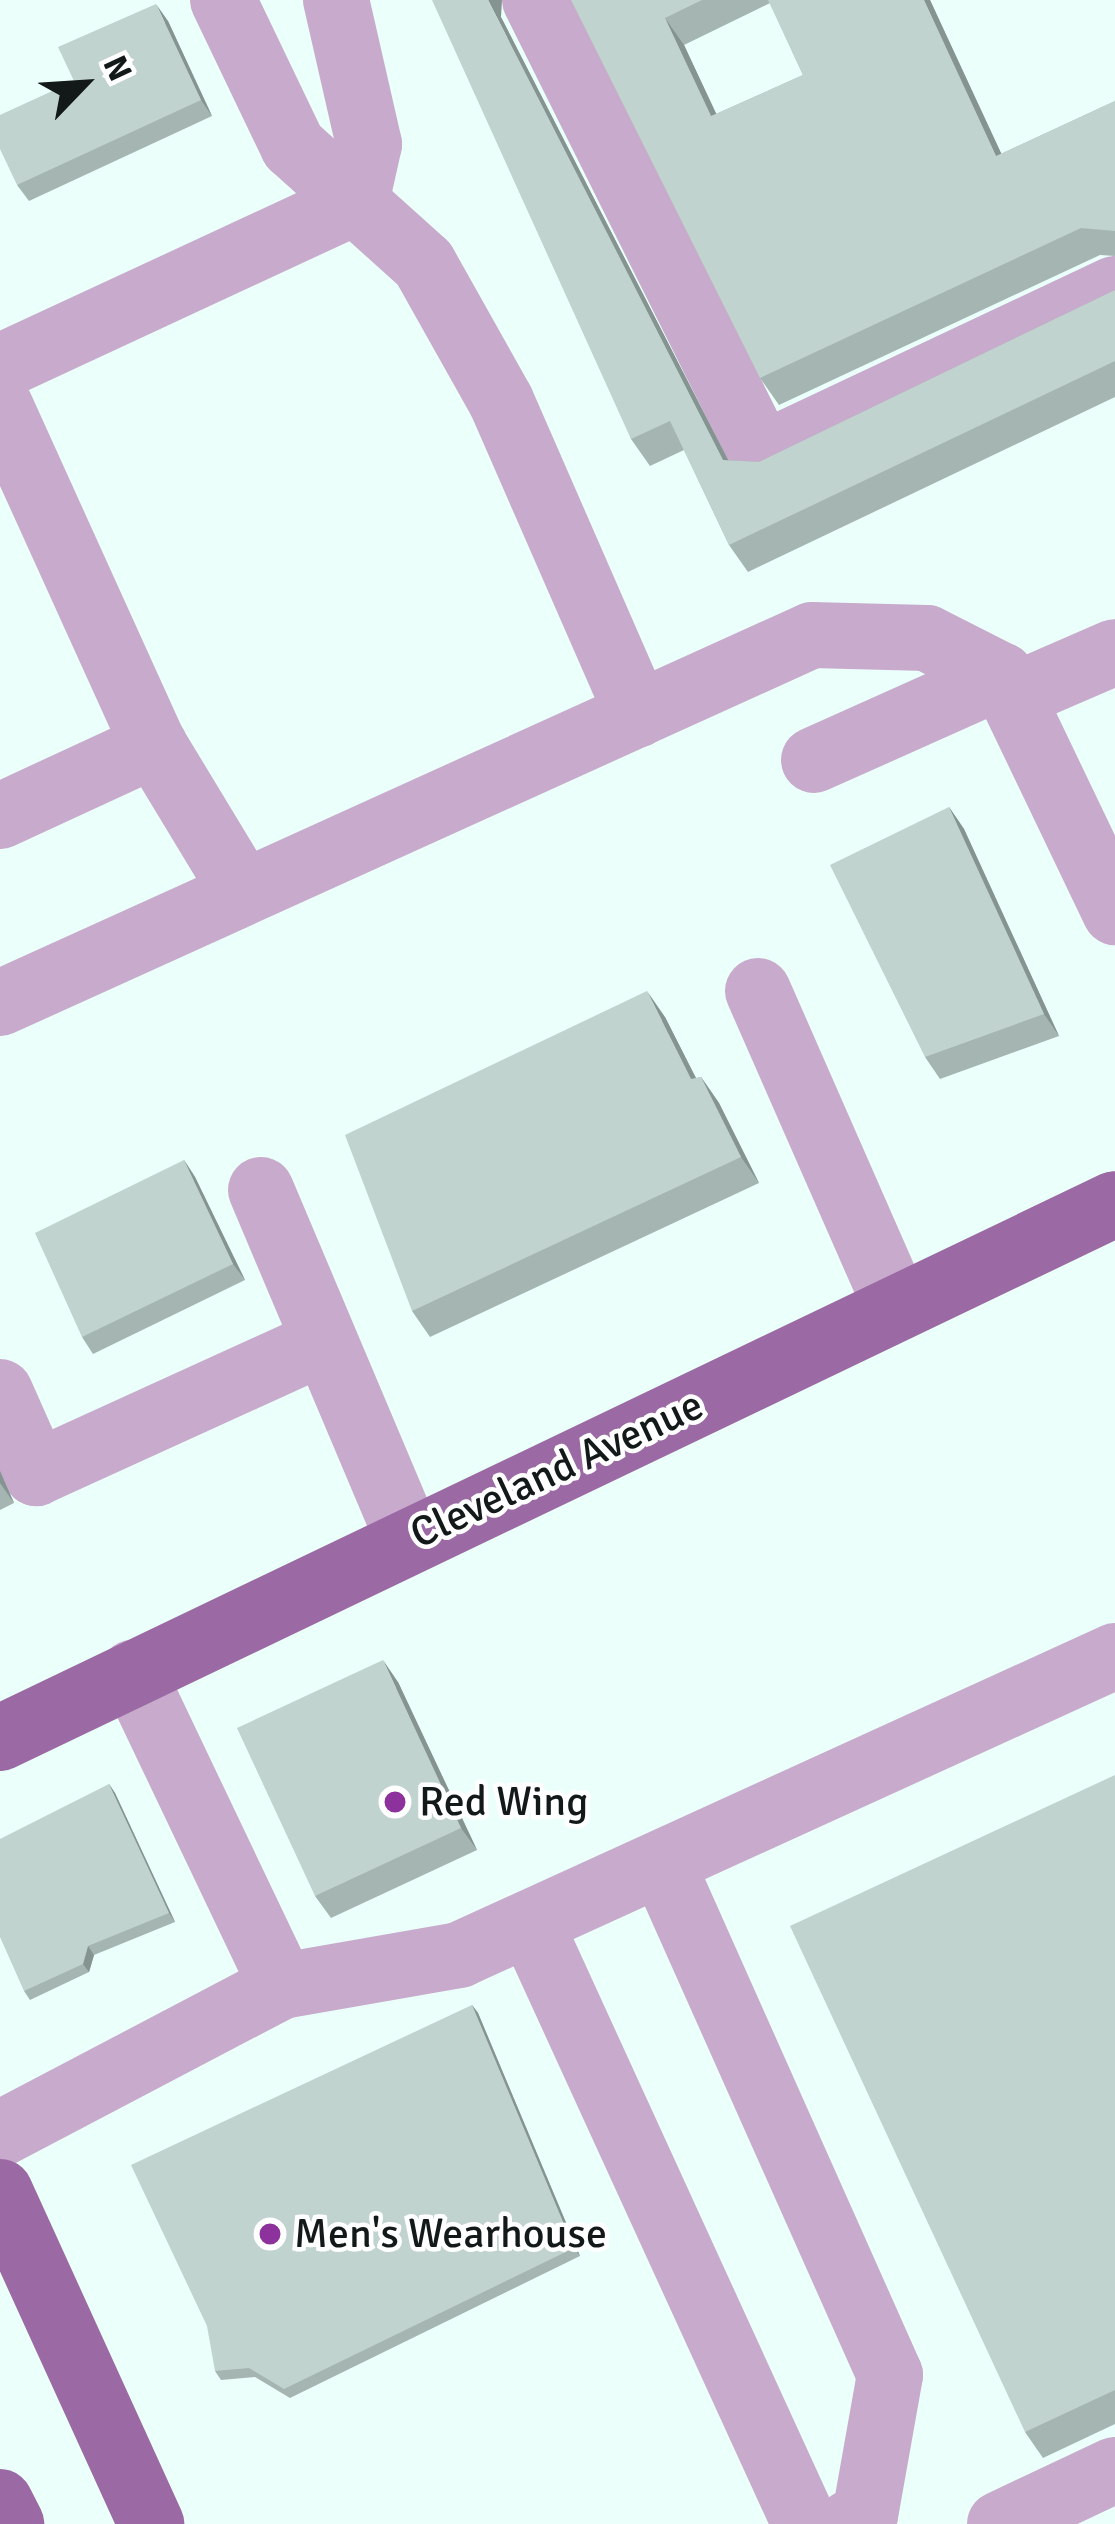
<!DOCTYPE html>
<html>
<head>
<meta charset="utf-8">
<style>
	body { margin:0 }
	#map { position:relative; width:1115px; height:2524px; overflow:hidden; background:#ebfffb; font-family:Signika,sans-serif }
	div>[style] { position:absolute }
	.minor>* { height:66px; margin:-33px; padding:0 33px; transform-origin:33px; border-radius:33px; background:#c8abcc }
	.major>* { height:66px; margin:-33px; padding:0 33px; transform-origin:33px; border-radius:33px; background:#9b69a4 }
	.wall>* { inset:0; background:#a5b5b2 }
	.shaded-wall>* { inset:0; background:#869491 }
	.building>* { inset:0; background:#c0d3cf }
	.dots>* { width:33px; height:33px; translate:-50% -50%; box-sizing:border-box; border:6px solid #fff; border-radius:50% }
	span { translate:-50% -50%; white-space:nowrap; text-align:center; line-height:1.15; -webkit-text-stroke:9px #fff; paint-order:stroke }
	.street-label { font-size:42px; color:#121918 }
	.poi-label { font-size:42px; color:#121918 }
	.left { translate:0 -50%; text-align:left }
	.north { position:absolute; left:24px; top:24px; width:120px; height:120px; -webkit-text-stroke:9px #fff; paint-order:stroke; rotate:65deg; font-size:33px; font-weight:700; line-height:48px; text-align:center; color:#121918 }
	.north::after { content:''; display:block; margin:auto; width:42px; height:54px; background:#121918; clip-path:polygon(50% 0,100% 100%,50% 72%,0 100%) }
</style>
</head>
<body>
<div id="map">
	<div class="minor">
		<div style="left:223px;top:0;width:162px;rotate:64.4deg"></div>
		<div style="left:293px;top:146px;width:176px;rotate:42deg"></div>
		<div style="left:424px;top:264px;width:157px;rotate:60.7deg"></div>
		<div style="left:501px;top:401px;width:342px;rotate:66.4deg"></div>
		<div style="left:336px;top:0;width:148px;rotate:77.1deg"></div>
		<div style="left:369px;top:144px;width:59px;rotate:102.6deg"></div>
		<div style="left:535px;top:0;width:508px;rotate:63.49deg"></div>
		<div style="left:762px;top:455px;width:390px;rotate:-25.2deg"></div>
		<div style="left:0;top:367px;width:392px;rotate:-24.9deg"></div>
		<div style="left:0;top:406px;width:372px;rotate:65.6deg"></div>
		<div style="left:154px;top:745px;width:172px;rotate:58.8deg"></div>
		<div style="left:1002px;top:676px;width:262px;rotate:64.4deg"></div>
		<div style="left:1011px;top:697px;width:113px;rotate:-23.4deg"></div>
		<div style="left:814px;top:760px;width:206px;rotate:-24.1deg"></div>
		<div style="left:0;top:816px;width:170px;rotate:-24.8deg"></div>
		<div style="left:758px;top:991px;width:346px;rotate:66.3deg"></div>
		<div style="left:0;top:1003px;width:891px;rotate:-24.38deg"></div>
		<div style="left:812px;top:635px;width:115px;rotate:1.5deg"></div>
		<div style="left:927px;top:638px;width:84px;rotate:26.9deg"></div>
		<div style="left:261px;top:1190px;width:381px;rotate:67.1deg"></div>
		<div style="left:0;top:1392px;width:89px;rotate:66deg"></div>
		<div style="left:36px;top:1473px;width:316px;rotate:-24.5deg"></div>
		<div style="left:664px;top:1868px;width:555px;rotate:65.97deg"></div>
		<div style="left:890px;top:2375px;width:142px;rotate:100.1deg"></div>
		<div style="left:865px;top:2515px;width:19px;rotate:152deg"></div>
		<div style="left:530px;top:1923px;width:661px;rotate:65.41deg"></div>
		<div style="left:282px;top:1986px;width:180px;rotate:-9.9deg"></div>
		<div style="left:459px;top:1955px;width:721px;rotate:-24.5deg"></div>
		<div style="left:0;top:2134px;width:318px;rotate:-27.7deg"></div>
		<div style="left:282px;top:1986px;width:347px;rotate:-115.5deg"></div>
		<div style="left:1000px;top:2524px;width:127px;rotate:-25.2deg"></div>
	</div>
	<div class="major">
		<div style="left:0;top:1738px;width:1236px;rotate:-25.59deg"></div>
		<div style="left:0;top:2192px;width:365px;rotate:65.5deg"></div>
		<div style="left:0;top:2502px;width:25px;rotate:63deg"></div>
	</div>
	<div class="wall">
		<div style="clip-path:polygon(evenodd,571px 0,930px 0,1001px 154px,1115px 101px,1115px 256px,1100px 255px,779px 405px,760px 378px,571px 0,770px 3px,803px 75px,716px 114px,684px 45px,770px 3px)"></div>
		<div style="clip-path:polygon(501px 17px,728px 460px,759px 462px,1115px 290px,1115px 397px,748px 572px,729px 545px,684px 450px,650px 466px,631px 439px)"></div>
		<div style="clip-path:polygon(168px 21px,212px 116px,29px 201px,17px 185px,74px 81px)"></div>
		<div style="clip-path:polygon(949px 807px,964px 829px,1059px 1036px,940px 1079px,925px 1057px)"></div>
		<div style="clip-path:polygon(665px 1017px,696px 1078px,701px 1077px,719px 1103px,759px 1183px,430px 1337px,412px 1311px)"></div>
		<div style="clip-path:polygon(184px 1160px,195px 1177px,245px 1280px,93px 1354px,82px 1337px)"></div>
		<div style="clip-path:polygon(0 1471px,14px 1503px,0 1510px)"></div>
		<div style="clip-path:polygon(398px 1682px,477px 1850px,331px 1918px,315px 1896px)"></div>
		<div style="clip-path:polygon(1115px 1775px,1115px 2424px,1043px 2458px,1025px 2432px)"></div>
		<div style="clip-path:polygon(109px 1784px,115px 1793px,175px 1922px,94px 1955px,89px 1972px,30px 2000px,24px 1991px)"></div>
		<div style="clip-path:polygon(472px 2005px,478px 2013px,580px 2256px,290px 2398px,255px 2377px,221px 2380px,215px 2371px)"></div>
	</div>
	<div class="shaded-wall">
		<div style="clip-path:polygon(488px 0,502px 0,501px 17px,742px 487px,723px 460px)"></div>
		<div style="clip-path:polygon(924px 0,930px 0,1015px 183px,996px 156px)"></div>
		<div style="clip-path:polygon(156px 4px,168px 21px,212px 116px,201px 100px)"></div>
		<div style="clip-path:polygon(665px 18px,684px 45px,730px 143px,711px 116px)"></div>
		<div style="clip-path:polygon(949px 807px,964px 829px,1059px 1036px,1044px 1014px)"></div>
		<div style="clip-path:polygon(647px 991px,665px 1017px,709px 1104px,691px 1079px)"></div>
		<div style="clip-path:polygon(701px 1077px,719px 1103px,759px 1183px,741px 1157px)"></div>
		<div style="clip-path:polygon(184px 1160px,195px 1177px,245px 1280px,233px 1264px)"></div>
		<div style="clip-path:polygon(0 1471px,14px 1503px,0 1483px)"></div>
		<div style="clip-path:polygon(383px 1660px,398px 1682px,477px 1850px,461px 1828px)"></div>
		<div style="clip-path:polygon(109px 1784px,115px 1793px,175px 1922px,169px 1913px)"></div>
		<div style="clip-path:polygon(88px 1946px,94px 1955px,89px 1972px,83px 1964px)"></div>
		<div style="clip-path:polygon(472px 2005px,478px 2013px,580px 2256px,574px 2248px)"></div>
	</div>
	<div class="building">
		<div style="clip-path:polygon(432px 0,488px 0,723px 460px,759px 462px,1115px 290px,1115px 361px,729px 545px,670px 421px,631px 439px)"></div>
		<div style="clip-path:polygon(571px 0,702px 0,665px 18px,711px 116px,803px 75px,768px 0,924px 0,996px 156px,1115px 101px,1115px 231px,1081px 228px,760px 378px)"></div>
		<div style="clip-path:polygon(156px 4px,201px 100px,17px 185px,0 149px,0 115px,74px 81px,58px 47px)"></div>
		<div style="clip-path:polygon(949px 807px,1044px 1014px,925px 1057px,830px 865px)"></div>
		<div style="clip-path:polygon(647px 991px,691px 1079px,701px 1077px,741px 1157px,412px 1311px,345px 1135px)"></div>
		<div style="clip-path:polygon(184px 1160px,233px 1264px,82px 1337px,35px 1233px)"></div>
		<div style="clip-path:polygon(383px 1660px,461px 1828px,315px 1896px,237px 1728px)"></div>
		<div style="clip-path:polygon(1115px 1775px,1115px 2390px,1025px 2432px,790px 1926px)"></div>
		<div style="clip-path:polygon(109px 1784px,169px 1913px,88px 1946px,83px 1964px,24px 1991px,0 1937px,0 1839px)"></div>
		<div style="clip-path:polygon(472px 2005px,574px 2248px,284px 2389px,249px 2368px,215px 2371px,207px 2326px,131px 2165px)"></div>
	</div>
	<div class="dots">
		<div style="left:395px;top:1802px;background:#8d319c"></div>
		<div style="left:270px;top:2234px;background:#8d319c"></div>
	</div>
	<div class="street-label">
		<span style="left:557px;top:1470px;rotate:-25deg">Cleveland Avenue</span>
	</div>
	<div class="poi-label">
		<span class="left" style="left:419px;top:1802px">Red Wing</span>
		<span class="left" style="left:294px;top:2234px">Men's Wearhouse</span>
	</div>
	<div class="north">N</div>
</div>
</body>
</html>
